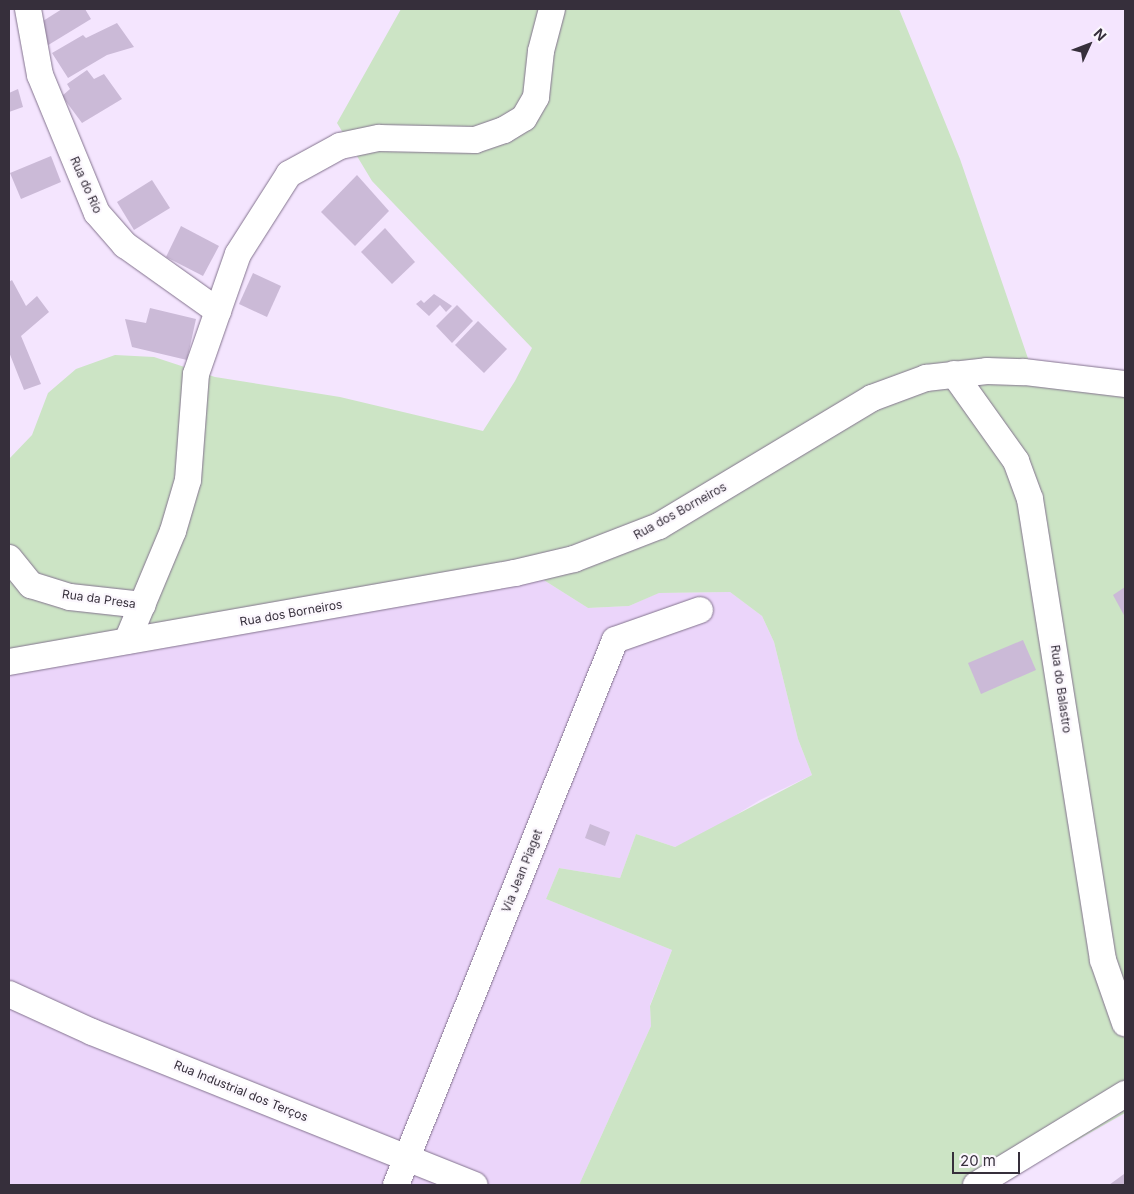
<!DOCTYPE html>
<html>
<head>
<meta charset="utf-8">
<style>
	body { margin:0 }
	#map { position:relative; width:1134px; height:1194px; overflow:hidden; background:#f4e5fe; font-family:Inter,sans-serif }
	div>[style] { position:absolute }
	.built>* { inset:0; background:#ebd5fa }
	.green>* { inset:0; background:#cce4c5 }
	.building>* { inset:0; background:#cbbad7 }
	.roads { filter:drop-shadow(0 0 1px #83738e) drop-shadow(0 0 1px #83738e) }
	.minor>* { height:26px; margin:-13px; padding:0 13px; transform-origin:13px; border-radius:13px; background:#fff }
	span { translate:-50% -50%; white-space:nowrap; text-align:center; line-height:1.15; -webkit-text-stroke:4.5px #fbf7fd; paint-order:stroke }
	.street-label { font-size:12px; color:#362f3b }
	.frame { position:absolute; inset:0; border:10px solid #362f3b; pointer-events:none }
	.north { position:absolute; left:1064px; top:20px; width:50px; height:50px; -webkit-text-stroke:4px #fbf7fd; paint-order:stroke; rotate:47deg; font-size:14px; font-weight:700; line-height:20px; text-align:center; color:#362f3b }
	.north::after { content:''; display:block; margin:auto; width:18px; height:22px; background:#362f3b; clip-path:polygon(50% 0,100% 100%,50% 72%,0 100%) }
	.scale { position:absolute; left:952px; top:1152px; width:68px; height:22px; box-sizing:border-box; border:2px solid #362f3b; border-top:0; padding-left:6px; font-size:15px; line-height:18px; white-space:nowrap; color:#362f3b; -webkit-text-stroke:4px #fbf7fd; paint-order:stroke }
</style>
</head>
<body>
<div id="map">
	<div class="built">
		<div style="clip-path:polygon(512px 560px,588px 608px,629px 606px,658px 593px,730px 592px,762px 616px,774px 642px,798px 739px,812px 775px,760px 800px,718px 826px,675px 847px,636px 834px,620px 878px,559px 868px,546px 899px,672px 950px,650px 1005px,651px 1026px,579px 1185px,9px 1185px,9px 678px,20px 651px,189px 637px)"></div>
	</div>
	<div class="green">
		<div style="clip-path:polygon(401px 9px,899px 9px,960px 159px,1034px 376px,1125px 396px,1125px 1113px,998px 1185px,579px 1185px,651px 1026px,650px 1006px,672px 950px,546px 899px,559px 868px,620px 878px,636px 834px,675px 847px,812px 775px,798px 739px,774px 642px,762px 616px,730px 592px,659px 593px,629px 606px,588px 608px,512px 560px,189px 637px,21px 651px,9px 678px,9px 459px,32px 435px,48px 393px,76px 369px,115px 355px,154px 357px,215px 377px,340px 397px,483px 431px,515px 381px,532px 348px,372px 181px,337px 123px)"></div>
	</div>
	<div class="building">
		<div style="clip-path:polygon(62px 9px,85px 9px,91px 19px,45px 47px,43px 21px)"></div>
		<div style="clip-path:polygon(117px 23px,134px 47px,107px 55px,68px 78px,52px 53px,83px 35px,86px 38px)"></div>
		<div style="clip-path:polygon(87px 70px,94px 79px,104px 74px,122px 99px,82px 123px,62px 96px,70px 89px,67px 84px)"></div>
		<div style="clip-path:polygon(18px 89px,23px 107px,9px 112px,9px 93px)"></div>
		<div style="clip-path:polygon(51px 156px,61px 182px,21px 199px,10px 173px)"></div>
		<div style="clip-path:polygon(357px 175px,389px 211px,355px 246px,321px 212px)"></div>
		<div style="clip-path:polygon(152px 180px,170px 208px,134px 230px,117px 202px)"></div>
		<div style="clip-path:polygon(181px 226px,219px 246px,203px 276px,166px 257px)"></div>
		<div style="clip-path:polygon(385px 228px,415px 262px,392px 284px,361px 252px)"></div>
		<div style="clip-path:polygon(253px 273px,281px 286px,267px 317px,239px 304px)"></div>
		<div style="clip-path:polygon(12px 280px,26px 306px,37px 296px,49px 312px,21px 336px,41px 384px,24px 390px,9px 352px,9px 282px)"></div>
		<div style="clip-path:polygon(434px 294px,452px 306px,446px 312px,440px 305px,429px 316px,416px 304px,421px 300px,424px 303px)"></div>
		<div style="clip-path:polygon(457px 305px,473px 321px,452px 343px,436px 326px)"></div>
		<div style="clip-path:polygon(150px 308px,196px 319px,187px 360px,132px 347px,125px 319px,146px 323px)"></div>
		<div style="clip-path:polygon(478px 321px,507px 349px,484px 373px,455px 345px)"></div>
		<div style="clip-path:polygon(1125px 587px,1125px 617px,1113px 595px)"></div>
		<div style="clip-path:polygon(1023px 640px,1036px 670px,981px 694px,968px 663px)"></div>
		<div style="clip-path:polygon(590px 824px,610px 832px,605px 846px,585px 838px)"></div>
		<div style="clip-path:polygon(1124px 1174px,1125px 1185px,1109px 1185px)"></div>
	</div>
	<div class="roads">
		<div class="minor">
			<div style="left:28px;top:9px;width:67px;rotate:79.7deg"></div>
			<div style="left:40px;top:75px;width:149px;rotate:67.6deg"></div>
			<div style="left:97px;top:213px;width:43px;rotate:48.8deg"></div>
			<div style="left:125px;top:245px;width:114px;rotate:35.4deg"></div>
			<div style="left:954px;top:374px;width:107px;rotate:54.5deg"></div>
			<div style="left:1016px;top:461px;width:40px;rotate:69.8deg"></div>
			<div style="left:1030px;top:499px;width:467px;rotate:81deg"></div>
			<div style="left:1103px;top:960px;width:67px;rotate:70.8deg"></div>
			<div style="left:9px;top:558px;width:35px;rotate:51deg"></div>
			<div style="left:31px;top:585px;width:41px;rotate:17.1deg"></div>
			<div style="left:70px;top:597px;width:73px;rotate:6.3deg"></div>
			<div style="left:127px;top:641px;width:119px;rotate:-67.3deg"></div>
			<div style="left:173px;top:531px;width:53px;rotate:-73.6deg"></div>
			<div style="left:188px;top:480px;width:106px;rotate:-85.7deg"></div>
			<div style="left:196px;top:374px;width:67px;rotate:-70.8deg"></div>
			<div style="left:218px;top:311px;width:60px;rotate:-70.7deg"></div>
			<div style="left:238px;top:254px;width:95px;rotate:-57.5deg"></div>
			<div style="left:289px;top:174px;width:58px;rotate:-28.8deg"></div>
			<div style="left:340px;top:146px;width:40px;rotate:-12deg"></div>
			<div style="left:379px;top:138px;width:96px;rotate:1.2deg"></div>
			<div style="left:475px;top:140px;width:31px;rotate:-19deg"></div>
			<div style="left:504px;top:130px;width:23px;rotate:-31deg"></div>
			<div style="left:524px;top:118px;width:24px;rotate:-60deg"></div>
			<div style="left:536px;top:97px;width:46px;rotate:-83.8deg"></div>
			<div style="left:541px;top:51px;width:43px;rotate:-75.3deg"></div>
			<div style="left:9px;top:662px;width:514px;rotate:-9.98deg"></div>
			<div style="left:515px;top:573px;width:61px;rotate:-13.3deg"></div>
			<div style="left:574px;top:559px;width:91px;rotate:-21.2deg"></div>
			<div style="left:659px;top:526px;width:249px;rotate:-31deg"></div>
			<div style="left:872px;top:398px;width:58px;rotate:-20.3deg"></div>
			<div style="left:926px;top:378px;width:61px;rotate:-6.5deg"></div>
			<div style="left:987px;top:371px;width:37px;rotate:2deg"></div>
			<div style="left:1024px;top:372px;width:102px;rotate:6.8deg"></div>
			<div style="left:9px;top:994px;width:91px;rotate:24.6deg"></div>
			<div style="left:92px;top:1032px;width:412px;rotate:21.8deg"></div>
			<div style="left:396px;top:1185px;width:587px;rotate:-68.11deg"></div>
			<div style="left:615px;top:640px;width:90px;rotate:-19.4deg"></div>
			<div style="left:976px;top:1185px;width:175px;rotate:-31.4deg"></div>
		</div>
	</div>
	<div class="street-label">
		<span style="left:86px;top:185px;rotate:66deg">Rua do Rio</span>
		<span style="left:680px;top:511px;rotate:-29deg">Rua dos Borneiros</span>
		<span style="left:99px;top:599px;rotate:8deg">Rua da Presa</span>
		<span style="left:291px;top:613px;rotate:-10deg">Rua dos Borneiros</span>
		<span style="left:1061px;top:689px;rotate:82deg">Rua do Balastro</span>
		<span style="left:522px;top:871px;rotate:-68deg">Via Jean Piaget</span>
		<span style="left:241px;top:1091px;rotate:22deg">Rua Industrial dos Terços</span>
	</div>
	<div class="frame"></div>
	<div class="north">N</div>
	<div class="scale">20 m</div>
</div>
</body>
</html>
